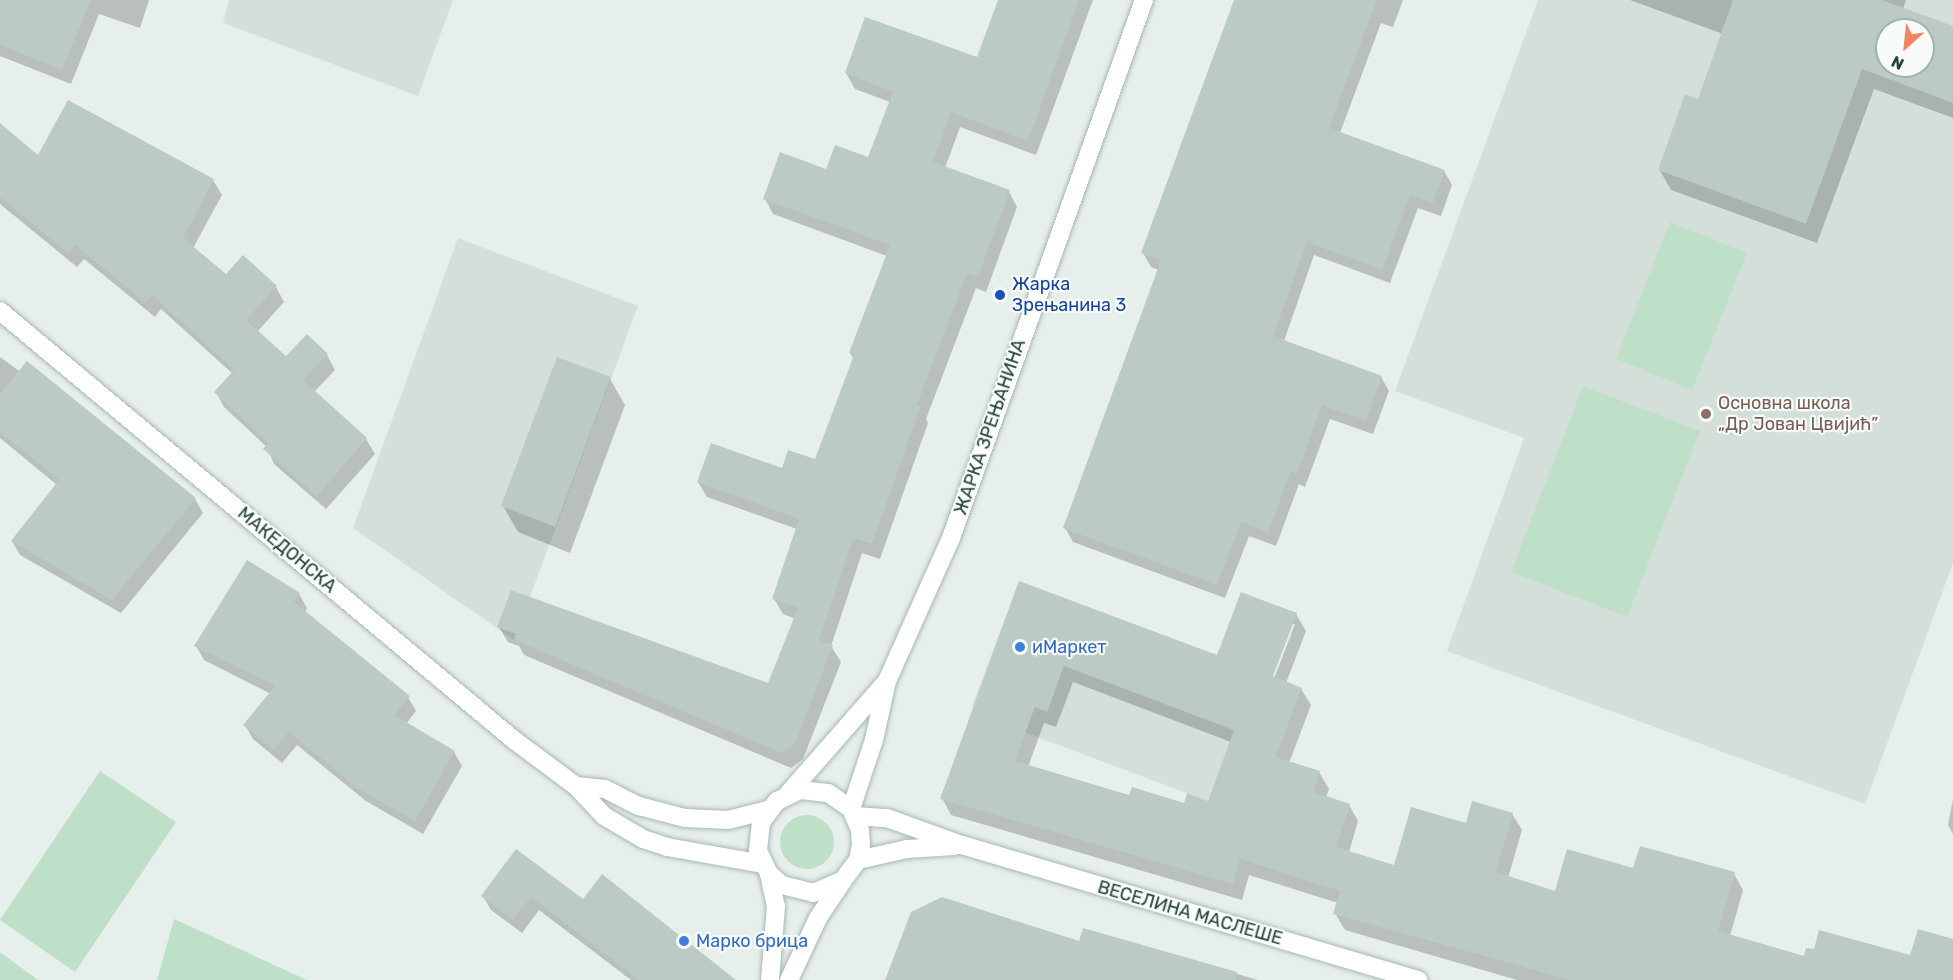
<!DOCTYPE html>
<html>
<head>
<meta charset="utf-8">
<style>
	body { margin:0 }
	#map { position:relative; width:1953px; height:980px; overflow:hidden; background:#e6efeb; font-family:Rubik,sans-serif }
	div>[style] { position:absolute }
	.built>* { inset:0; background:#d4dfda }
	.green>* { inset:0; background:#bfe0c8 }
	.round { border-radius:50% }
	.shadow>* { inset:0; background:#0003 }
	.building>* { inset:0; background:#bbcac4 }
	.roads { filter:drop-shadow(0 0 2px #a8b8b2) drop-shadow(0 0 2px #a8b8b2) }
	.street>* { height:18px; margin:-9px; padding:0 9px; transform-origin:9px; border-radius:9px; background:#fff }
	.secondary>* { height:18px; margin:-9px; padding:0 9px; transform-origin:9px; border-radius:9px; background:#fff }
	.dots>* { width:16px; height:16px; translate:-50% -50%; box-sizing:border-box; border:3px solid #f7fbf9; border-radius:50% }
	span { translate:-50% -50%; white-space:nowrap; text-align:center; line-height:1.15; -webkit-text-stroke:4.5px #f7fbf9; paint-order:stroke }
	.transit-label { font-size:18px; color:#164399 }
	.left { translate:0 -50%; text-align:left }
	.education-label { font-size:18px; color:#785e54 }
	.street-label { font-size:18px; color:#24423a }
	.shop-label { font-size:18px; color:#366cbe }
	.north { position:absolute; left:1875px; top:18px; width:60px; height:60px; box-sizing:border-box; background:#f7fbf9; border:2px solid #a3b1ad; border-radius:50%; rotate:207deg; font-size:16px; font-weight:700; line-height:24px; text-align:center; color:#24423a }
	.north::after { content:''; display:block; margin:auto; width:21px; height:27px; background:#f4845f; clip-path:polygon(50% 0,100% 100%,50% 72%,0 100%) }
</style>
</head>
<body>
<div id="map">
	<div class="built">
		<div style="clip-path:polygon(229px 0,453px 0,418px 96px,223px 23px)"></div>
		<div style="clip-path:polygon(evenodd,1538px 0,1953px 0,1953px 563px,1865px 804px,1447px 651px,1524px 438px,1395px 391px,1538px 0,1887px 30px,1923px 30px,1923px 66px,1887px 66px,1887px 30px)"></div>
		<div style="clip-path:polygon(458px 238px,638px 306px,514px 640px,353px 528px)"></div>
		<div style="clip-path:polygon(1019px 581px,1302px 688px,1253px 818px,1008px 726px,1009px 720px,972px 706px)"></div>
	</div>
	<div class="green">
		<div style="clip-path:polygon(1670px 222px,1747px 253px,1692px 390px,1616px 359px)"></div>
		<div style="clip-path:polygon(1583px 386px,1700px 431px,1627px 617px,1511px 572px)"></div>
		<div style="clip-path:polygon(100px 771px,176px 822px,75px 972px,0 920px)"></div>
		<div class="round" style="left:780px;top:815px;width:54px;height:54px"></div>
		<div style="clip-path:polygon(174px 919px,307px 980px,157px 980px)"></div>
		<div style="clip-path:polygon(0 952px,38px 980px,0 980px)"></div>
	</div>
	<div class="shadow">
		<div style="clip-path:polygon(0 0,149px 0,140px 28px,99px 14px,71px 84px,0 56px)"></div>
		<div style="clip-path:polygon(1000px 0,1093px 0,1036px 155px,960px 127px,945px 168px,1009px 192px,1017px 207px,986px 292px,976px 288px,926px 419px,928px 423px,880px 559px,862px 553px,831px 646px,841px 662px,803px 759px,791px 768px,524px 655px,519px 646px,508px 642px,499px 627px,769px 685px,796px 619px,783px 614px,774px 599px,797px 529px,707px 497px,698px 482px,783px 470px,816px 460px,854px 360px,850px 353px,887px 256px,773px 214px,765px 199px,827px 171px,869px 159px,890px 102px,855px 89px,846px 73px,978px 59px)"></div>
		<div style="clip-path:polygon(1236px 0,1403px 0,1393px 27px,1381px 23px,1340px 133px,1444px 171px,1452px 185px,1441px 216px,1418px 208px,1390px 283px,1314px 255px,1284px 341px,1381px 377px,1389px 391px,1373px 434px,1330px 419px,1305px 487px,1299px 484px,1276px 546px,1249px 536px,1225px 598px,1073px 542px,1065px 528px,1159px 270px,1151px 267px,1143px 253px)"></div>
		<div style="clip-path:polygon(evenodd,1630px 0,1906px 0,1903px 9px,1953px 27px,1953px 118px,1874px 89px,1817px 243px,1671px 190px,1659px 169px,1698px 101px,1723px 34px,1630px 0,1887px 30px,1923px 30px,1923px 66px,1887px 66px,1887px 30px)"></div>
		<div style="clip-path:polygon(0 125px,39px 157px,213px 180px,222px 195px,193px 248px,226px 276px,276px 287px,284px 302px,257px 332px,286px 359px,327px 355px,335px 370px,314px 392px,366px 439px,375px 454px,326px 509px,274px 464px,267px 447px,224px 407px,216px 392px,233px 374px,161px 309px,155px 317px,84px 259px,77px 267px,0 204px)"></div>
		<div style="clip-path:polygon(0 357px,195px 499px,203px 513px,121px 613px,20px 555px,12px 541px,57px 485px,0 438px)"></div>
		<div style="clip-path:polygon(610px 379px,625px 405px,570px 553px,518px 532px,503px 506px)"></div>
		<div style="clip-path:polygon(248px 562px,299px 594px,307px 608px,305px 612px,408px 697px,416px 711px,406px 724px,454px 752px,462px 766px,423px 834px,366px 801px,297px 745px,282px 763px,253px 739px,245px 725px,271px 694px,204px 660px,196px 646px)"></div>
		<div style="clip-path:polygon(evenodd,1020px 583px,1218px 657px,1296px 614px,1306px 631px,1286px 683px,1301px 689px,1311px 705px,1289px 763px,1319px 772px,1329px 789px,1326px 798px,1349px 805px,1358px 821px,1349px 852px,1395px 866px,1467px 825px,1512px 814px,1522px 830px,1508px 878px,1556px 893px,1634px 870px,1734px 874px,1743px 890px,1730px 936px,1805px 958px,1911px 957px,1953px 941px,1953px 980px,1517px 980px,1345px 930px,1335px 913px,1338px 903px,1249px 875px,1242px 900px,951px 815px,942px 798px,1020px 583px,1292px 624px,1295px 624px,1272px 684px,1269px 683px,1292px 624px,1020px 583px,1073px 682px,1231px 742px,1209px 803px,1185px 805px,1130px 797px,1028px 767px,1044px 723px,1056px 727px,1073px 682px)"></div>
		<div style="clip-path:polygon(1953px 799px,1953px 834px,1948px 825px)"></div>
		<div style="clip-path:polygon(516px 852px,584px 901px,727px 980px,631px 980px,539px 910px,522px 933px,491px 910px,483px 896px)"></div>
		<div style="clip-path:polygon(1084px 929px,1258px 980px,886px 980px,1080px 943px)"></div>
	</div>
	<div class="building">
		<div style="clip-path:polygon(0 0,91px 0,62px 70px,0 45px)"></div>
		<div style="clip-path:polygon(998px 0,1079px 0,1028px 141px,951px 112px,933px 162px,1010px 190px,978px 277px,967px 273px,917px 405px,921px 406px,872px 544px,853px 538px,819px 641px,833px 645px,795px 744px,782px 753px,514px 640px,516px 634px,497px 627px,511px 590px,768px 683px,798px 608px,772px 599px,799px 519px,697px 482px,711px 443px,782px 468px,788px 450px,815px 459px,854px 355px,849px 353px,890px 245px,763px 199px,780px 152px,826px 169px,835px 145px,868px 157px,893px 92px,845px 73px,865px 17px,977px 57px)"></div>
		<div style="clip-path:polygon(1234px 0,1377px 0,1329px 128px,1445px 170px,1433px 203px,1410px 195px,1382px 270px,1307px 242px,1273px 336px,1382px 376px,1366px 421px,1322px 405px,1297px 474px,1291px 471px,1268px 532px,1241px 522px,1217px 585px,1063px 528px,1161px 260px,1141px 253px)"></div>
		<div style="clip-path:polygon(evenodd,1733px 0,1882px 0,1953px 26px,1953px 103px,1862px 69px,1806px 224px,1658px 170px,1685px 94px,1698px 99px,1733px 0,1887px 30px,1923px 30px,1923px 66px,1887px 66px,1887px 30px)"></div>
		<div style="clip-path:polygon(68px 100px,214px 179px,183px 238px,226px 274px,243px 255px,277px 286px,246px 320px,286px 356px,307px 334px,328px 354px,303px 380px,367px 438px,317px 496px,263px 449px,268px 443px,214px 392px,234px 370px,152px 295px,146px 303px,75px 245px,68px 253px,0 197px,0 123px,38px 155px)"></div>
		<div style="clip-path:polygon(557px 357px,611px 377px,555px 527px,501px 506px)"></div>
		<div style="clip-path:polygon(27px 361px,196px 498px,112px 600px,11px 541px,59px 480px,0 432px,0 394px)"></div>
		<div style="clip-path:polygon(247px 560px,300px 593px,294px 602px,410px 696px,394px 715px,455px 751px,415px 821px,357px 788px,289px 732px,274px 750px,243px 725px,275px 686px,194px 646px)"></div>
		<div style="clip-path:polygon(evenodd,1019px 581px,1217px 655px,1241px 592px,1297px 613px,1273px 676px,1302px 688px,1276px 757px,1320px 771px,1314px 792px,1350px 804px,1336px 847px,1394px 865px,1411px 807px,1466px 823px,1472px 801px,1513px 813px,1496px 872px,1555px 891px,1567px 849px,1633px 868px,1640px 846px,1735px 872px,1718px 931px,1804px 956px,1806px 948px,1814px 949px,1819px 930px,1910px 955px,1918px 929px,1953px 939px,1953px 980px,1570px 980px,1333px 914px,1340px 891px,1240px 859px,1233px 884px,940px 799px,1019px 581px,1064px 666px,1234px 730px,1208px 801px,1187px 793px,1184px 803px,1132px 787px,1129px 795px,1015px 761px,1035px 707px,1047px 712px,1064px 666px)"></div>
		<div style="clip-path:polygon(516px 849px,583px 899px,602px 874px,736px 980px,639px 980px,531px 897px,513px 920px,481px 896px)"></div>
		<div style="clip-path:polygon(942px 897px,1079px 941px,1083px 928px,1237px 972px,1236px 980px,885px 980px,911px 912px)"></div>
	</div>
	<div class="roads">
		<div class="street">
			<div style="left:0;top:311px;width:670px;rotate:39.85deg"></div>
			<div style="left:514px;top:740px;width:77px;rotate:36.6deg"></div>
			<div style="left:576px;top:786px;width:41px;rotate:47deg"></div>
			<div style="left:604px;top:816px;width:45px;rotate:30.5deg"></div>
			<div style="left:643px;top:839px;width:25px;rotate:18deg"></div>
			<div style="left:667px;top:847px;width:97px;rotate:10deg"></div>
			<div style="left:576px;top:786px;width:29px;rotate:6deg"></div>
			<div style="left:605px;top:789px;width:38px;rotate:27deg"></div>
			<div style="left:639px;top:806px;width:48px;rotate:14.6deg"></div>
			<div style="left:685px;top:818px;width:43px;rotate:2.7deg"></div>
			<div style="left:728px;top:820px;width:41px;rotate:-14deg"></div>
			<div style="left:855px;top:816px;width:32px;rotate:4deg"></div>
			<div style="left:887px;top:818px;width:80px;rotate:19.8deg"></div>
			<div style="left:962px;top:845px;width:476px;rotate:16.5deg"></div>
			<div style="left:858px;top:860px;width:50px;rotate:-12.7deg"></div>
			<div style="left:907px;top:849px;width:47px;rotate:-3.7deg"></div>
		</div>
		<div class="secondary">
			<div style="left:788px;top:794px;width:149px;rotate:-48.8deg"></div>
			<div style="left:851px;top:809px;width:73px;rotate:-71.6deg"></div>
			<div style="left:874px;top:740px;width:60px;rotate:-77.6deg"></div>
			<div style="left:887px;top:681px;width:157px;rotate:-65.9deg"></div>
			<div style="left:951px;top:538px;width:572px;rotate:-70.27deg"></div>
			<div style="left:769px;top:874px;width:17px;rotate:40deg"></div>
			<div style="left:782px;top:885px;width:32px;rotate:14deg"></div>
			<div style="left:813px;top:893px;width:33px;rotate:-23deg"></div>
			<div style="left:843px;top:880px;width:25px;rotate:-53deg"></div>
			<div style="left:858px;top:860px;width:15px;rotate:-79deg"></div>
			<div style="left:861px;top:845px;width:15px;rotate:-94deg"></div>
			<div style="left:860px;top:830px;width:23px;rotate:-113deg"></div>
			<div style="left:851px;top:809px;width:28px;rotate:-145deg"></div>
			<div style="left:828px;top:793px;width:28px;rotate:-174deg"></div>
			<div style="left:800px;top:790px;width:25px;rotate:154deg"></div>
			<div style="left:777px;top:801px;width:26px;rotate:127deg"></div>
			<div style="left:761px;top:822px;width:29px;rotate:96deg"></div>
			<div style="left:758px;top:851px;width:25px;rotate:64deg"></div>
			<div style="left:769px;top:874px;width:33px;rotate:78deg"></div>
			<div style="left:776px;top:906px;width:74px;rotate:94.6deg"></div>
			<div style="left:789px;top:980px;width:68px;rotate:-64.9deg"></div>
			<div style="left:818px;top:918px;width:43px;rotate:-56.3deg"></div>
		</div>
	</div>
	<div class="dots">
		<div style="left:1000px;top:295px;background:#1a4fb4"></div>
		<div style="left:1706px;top:414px;background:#8d6e63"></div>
		<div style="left:1020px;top:647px;background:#3f7fe0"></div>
		<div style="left:684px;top:941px;background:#3f7fe0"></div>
	</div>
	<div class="transit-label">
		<span class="left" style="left:1012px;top:295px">Жарка<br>Зрењанина 3</span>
	</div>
	<div class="education-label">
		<span class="left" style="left:1718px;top:414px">Основна школа<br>„Др Јован Цвијић”</span>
	</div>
	<div class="street-label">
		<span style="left:990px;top:427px;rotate:-71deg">ЖАРКА ЗРЕЊАНИНА</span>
		<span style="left:287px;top:550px;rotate:40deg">МАКЕДОНСКА</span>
		<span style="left:1190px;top:913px;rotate:16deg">ВЕСЕЛИНА МАСЛЕШЕ</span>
	</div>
	<div class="shop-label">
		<span class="left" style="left:1032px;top:647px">иМаркет</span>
		<span class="left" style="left:696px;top:941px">Марко брица</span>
	</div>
	<div class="north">N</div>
</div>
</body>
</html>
